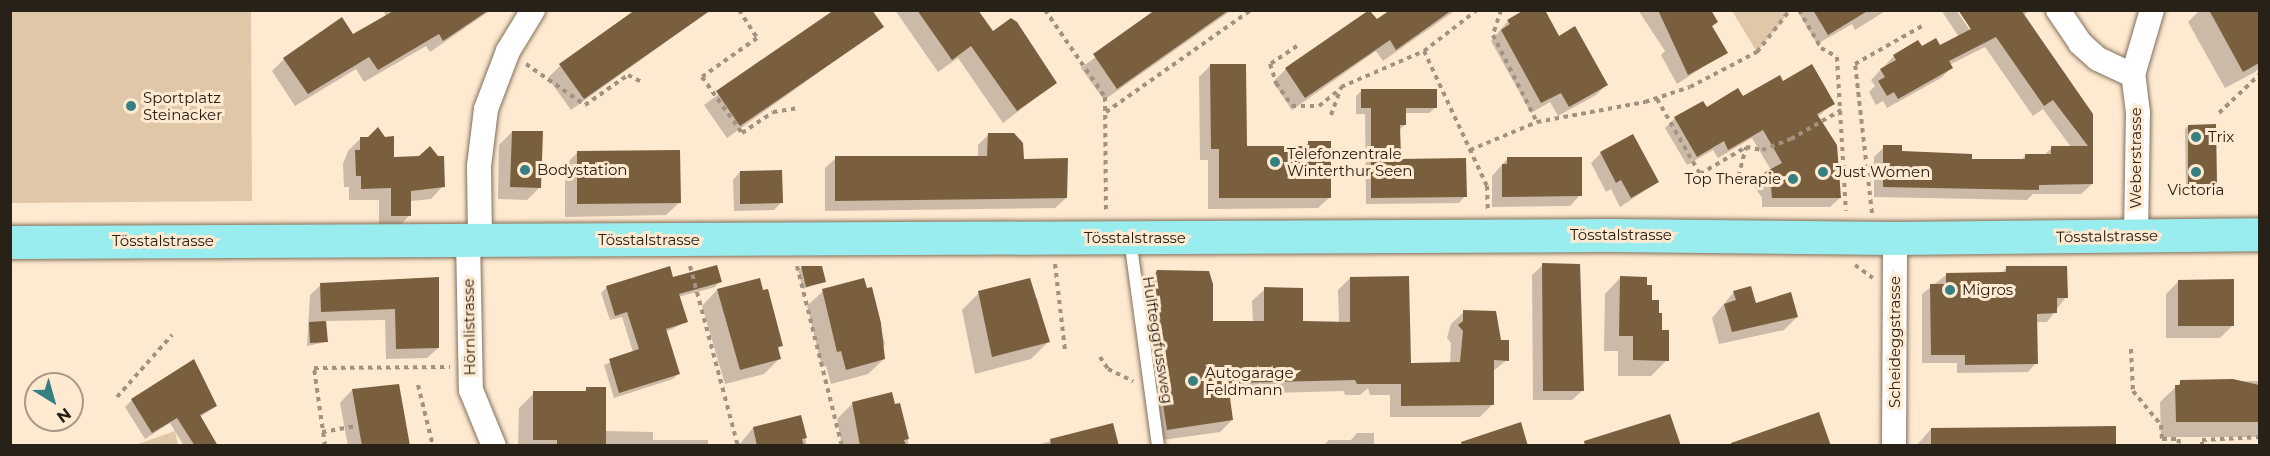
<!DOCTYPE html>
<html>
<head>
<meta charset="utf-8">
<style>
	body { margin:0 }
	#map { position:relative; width:2270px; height:456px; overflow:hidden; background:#fee9d1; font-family:Montserrat,sans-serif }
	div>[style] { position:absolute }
	.green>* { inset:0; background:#e0c7aa }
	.shadow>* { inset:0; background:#0003 }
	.building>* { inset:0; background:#7a5f3e }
	.path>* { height:4px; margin-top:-2px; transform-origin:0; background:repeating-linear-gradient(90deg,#a19281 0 4.5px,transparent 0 9px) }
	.roads { filter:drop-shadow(0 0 2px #82705a) drop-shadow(0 0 2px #82705a) }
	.service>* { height:12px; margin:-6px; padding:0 6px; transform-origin:6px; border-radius:6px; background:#fff }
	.minor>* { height:24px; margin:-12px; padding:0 12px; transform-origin:12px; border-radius:12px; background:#fff }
	.primary>* { height:33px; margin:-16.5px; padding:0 16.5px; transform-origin:16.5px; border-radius:16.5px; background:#9aedee }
	.dots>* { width:16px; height:16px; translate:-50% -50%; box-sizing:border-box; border:3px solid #fee9d1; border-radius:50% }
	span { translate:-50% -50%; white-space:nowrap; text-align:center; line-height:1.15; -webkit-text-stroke:6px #fee9d1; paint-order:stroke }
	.poi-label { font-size:15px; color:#282118 }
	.left { translate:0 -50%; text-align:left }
	.right { translate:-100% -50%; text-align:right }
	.street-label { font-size:15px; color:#282118 }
	.frame { position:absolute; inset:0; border:12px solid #282118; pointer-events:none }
	.north { position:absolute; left:24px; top:372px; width:60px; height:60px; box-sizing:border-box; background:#fee9d1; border:2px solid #a89987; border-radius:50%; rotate:143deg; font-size:16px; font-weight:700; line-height:24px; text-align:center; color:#282118 }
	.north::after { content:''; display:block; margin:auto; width:21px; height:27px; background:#378081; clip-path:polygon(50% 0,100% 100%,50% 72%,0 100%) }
</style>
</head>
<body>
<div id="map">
	<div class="green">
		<div style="clip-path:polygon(10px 11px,251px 11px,252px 201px,11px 203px)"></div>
		<div style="clip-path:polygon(1732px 11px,1790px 11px,1757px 52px)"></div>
		<div style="clip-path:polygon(175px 431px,178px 445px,135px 445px)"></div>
	</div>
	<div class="shadow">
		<div style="clip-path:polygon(383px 10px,491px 10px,430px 52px,426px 46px,364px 82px,356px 69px,295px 106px,272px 71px,284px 59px,353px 36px,386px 16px)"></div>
		<div style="clip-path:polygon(836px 10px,882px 27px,727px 138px,704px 105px)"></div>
		<div style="clip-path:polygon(895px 10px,976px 10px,992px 33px,1055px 83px,1003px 123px,958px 58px,938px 72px)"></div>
		<div style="clip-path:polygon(1158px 10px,1232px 10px,1104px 100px,1081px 68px)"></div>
		<div style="clip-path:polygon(1392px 10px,1456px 10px,1383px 61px,1376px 51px,1292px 110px,1273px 82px,1286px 69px,1370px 12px,1376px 21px)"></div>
		<div style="clip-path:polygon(1638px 10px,1710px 10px,1716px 22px,1711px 27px,1726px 52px,1677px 84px,1661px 55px,1665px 51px)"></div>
		<div style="clip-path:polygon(1797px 10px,1887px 10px,1855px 30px,1852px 24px,1817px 44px)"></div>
		<div style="clip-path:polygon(1941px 10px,1956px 10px,1974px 36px,1960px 10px,2029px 10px,2023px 17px,2092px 114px,2092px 184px,2081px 194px,2033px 194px,2027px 200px,1874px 197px,1874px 157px,1884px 147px,1900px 152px,1970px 161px,2021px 160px,2026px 155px,2044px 155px,2052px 148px,2071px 147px,2043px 109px,2033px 116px,1985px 47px,1949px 65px,1951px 68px,1941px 78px,1887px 108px,1883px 101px,1876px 105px,1869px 92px,1875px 86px,1871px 80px,1894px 56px,1940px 47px,1959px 37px)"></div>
		<div style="clip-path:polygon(2200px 10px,2260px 10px,2260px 67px,2255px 72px,2225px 88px,2188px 22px)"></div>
		<div style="clip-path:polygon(706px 13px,571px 110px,548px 78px,560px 66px)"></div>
		<div style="clip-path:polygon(1508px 21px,1558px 38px,1606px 85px,1596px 95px,1558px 116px,1550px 102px,1531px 113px,1491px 41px)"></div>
		<div style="clip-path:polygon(1211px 65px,1245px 148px,1304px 147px,1309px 142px,1330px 197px,1318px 208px,1208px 209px,1208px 160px,1200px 160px,1199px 77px)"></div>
		<div style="clip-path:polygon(1783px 83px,1833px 104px,1817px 117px,1840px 198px,1830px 207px,1762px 207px,1762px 198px,1753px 184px,1771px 170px,1752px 138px,1718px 158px,1713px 150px,1687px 165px,1665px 128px,1675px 118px)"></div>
		<div style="clip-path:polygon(1362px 90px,1436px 107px,1429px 113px,1405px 113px,1405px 125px,1399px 130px,1399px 161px,1465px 196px,1459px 203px,1366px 204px,1365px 114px,1356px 114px,1356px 96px)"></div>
		<div style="clip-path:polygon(2188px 126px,2215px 184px,2212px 187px,2186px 187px,2185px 129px)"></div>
		<div style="clip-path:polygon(512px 132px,540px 187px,527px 200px,498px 199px,499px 145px)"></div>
		<div style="clip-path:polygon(988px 135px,1066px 198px,1055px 208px,825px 211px,825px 168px,836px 158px,978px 157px,978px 145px)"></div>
		<div style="clip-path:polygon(361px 138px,443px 186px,431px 199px,410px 201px,410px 215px,397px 228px,379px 228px,379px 200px,349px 200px,349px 187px,344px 187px,343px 164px,348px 151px)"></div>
		<div style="clip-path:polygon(577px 153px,679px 203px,666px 215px,565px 217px,565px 165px)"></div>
		<div style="clip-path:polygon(1601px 153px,1658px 182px,1620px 207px,1611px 189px,1606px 192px,1591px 163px)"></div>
		<div style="clip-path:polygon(1508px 158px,1580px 195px,1570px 206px,1492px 207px,1492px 176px)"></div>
		<div style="clip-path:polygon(740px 172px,781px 203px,774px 210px,734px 211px,733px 180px)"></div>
		<div style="clip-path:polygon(1543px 265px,1583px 390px,1572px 400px,1533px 400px,1532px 275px)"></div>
		<div style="clip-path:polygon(801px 268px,821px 268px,824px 281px,803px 289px,798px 271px)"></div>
		<div style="clip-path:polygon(2007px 268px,2066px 297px,2047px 322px,2036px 322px,2036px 363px,2028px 372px,1957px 373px,1957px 363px,1922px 363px,1922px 294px,1946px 275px,2000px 274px)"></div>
		<div style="clip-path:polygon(1157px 272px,1211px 322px,1253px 323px,1252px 301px,1265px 289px,1302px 323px,1339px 323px,1338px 290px,1350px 278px,1409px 364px,1450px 364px,1451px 343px,1447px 338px,1451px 324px,1464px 312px,1500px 341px,1507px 360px,1492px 372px,1492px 405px,1480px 417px,1390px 417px,1390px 395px,1370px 395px,1368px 388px,1360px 395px,1345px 395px,1344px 391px,1228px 394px,1232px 420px,1220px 432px,1155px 441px,1138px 299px,1145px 284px)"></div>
		<div style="clip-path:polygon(672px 278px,720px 281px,715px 287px,678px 297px,686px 322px,666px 332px,678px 374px,673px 379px,614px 398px,604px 365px,633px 352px,622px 317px,610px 320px,601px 293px,607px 287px)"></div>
		<div style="clip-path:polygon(1620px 278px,1650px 302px,1660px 332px,1667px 360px,1651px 376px,1618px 376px,1618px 351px,1604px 351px,1605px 294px)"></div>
		<div style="clip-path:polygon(437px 279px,438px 348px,427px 358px,386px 359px,385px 320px,325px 321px,326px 342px,307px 346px,310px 295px,321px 285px)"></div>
		<div style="clip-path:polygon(2179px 281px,2233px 325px,2220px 338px,2166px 338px,2166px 294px)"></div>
		<div style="clip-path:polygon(871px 289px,885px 344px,881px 348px,884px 359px,868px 374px,831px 384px,826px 366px,822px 367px,807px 306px,823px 291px)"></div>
		<div style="clip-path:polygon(717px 290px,781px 345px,777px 350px,779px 359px,764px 374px,725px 384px,702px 306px)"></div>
		<div style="clip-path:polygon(1734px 292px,1755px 304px,1797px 317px,1784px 330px,1719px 344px,1712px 318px)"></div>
		<div style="clip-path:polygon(979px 293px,1037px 298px,1048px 342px,1031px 359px,975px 374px,962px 310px)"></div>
		<div style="clip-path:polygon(2260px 381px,2260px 437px,2161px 437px,2160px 402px,2181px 382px)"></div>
		<div style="clip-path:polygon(587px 389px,604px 431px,653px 432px,653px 440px,708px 440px,708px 446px,518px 446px,519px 408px,534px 393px,582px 393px)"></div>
		<div style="clip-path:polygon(352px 390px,409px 446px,348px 446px,340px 403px)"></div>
		<div style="clip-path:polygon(891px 394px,894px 406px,899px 405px,909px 446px,842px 446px,837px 419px,852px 404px)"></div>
		<div style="clip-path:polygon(132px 400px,216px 406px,200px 417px,217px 446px,184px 446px,170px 423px,145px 439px,125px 407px)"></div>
		<div style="clip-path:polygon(800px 417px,807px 446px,738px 446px,753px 428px)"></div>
		<div style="clip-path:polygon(1112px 425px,1117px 446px,1032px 446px)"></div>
		<div style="clip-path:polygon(1931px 429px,2115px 446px,1916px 446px)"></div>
		<div style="clip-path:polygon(1357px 433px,1374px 433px,1374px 446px,1323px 446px,1329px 440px,1351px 440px)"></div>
	</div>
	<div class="building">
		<div style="clip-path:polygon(395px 10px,489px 10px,443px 41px,439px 34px,378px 70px,369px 57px,308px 94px,283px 58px,342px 17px,353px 34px)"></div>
		<div style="clip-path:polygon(635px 10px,711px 10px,584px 99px,559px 64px)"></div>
		<div style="clip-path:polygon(834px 10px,872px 10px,884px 27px,740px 126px,716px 91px)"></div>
		<div style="clip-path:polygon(917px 10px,978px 10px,993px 31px,1011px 18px,1017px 22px,1057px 83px,1017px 111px,971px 46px,952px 60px)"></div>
		<div style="clip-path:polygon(1155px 10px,1229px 10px,1117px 89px,1093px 54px)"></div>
		<div style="clip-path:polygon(1369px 10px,1377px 19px,1390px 10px,1452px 10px,1396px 50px,1390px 40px,1305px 98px,1285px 68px)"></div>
		<div style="clip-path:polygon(1524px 10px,1545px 10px,1559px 36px,1575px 26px,1608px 85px,1569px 107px,1561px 93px,1541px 103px,1501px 30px,1510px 24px,1507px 20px)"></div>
		<div style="clip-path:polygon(1658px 10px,1711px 10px,1718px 22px,1712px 26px,1728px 53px,1688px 75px)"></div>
		<div style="clip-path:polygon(1813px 10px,1869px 10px,1828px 35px)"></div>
		<div style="clip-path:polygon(1958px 10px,2021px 10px,2093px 114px,2093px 184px,2039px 185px,2039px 190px,1883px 187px,1883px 145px,1902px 145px,1902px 151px,1972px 154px,1972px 159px,2025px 159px,2025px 154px,2051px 154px,2051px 146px,2088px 146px,2053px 100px,2044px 106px,1996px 37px,1949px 61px,1953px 68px,1898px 99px,1894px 92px,1887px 96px,1878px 81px,1885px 77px,1880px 69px,1896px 60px,1893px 55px,1918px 40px,1922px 46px,1936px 38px,1940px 45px,1971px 29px)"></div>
		<div style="clip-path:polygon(2209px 10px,2259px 10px,2259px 63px,2243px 72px)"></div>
		<div style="clip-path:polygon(1210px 64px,1246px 64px,1247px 146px,1308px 146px,1308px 141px,1331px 141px,1331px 198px,1219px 198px,1219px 149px,1211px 149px)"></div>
		<div style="clip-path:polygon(1812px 64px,1835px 104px,1817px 114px,1837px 145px,1841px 198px,1772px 198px,1771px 187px,1762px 174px,1782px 163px,1763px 130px,1728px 150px,1724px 141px,1697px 157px,1674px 117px,1703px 101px,1707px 107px,1738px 88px,1743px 96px,1780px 75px,1783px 81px)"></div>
		<div style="clip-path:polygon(1361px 89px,1437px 89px,1437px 108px,1406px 108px,1406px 125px,1400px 125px,1401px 159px,1466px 158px,1467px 197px,1371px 198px,1371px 108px,1361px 108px)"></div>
		<div style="clip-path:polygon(2216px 124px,2217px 184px,2188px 184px,2188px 125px)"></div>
		<div style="clip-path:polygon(378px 127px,385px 137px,394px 136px,394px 157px,419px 156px,430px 146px,438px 156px,444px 156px,445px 187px,411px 191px,411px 216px,391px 216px,391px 188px,361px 189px,361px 176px,356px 176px,355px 150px,360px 150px,360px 137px,368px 137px)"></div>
		<div style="clip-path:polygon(512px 131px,543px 131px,541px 188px,510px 187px)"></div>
		<div style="clip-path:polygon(988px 133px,1014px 133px,1023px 143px,1024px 159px,1068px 158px,1067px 198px,835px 201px,835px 156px,987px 156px)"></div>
		<div style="clip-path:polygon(1633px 134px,1659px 182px,1631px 198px,1621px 180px,1616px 183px,1600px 152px)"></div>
		<div style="clip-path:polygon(680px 150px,681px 203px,577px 204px,577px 151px)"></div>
		<div style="clip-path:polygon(1507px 157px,1582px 157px,1582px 196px,1502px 197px,1502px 164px,1507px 164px)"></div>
		<div style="clip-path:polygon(782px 170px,783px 203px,740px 204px,740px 171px)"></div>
		<div style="clip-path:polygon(1542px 263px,1580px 264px,1584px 391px,1543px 391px)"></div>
		<div style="clip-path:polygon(717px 265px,722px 282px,679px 294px,688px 322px,666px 329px,680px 374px,619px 393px,609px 359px,639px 349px,627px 312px,615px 316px,606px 286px,670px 266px,673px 277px)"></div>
		<div style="clip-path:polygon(801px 266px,822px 266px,826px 282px,806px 287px)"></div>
		<div style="clip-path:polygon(2006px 266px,2067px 266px,2068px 298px,2057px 298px,2057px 313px,2037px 314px,2038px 364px,1965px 365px,1965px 355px,1931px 355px,1930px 284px,1946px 284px,1946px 273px,2006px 272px)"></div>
		<div style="clip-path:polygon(1157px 270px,1209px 271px,1213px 284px,1213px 321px,1264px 321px,1264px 287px,1303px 288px,1303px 321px,1350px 322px,1350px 277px,1409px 276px,1411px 363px,1460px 362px,1463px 331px,1458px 325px,1463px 321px,1463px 310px,1496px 311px,1501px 340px,1509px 340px,1509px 361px,1494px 360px,1494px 405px,1401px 406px,1401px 384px,1357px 384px,1355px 380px,1228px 383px,1233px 420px,1167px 430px,1153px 342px,1150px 286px)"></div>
		<div style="clip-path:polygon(1620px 276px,1647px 277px,1647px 285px,1652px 285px,1652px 300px,1659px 300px,1659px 313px,1662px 313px,1662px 330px,1669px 330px,1669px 361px,1633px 360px,1633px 336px,1619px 336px)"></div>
		<div style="clip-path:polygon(439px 277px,439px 348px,396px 349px,395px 309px,321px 312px,320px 283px)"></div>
		<div style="clip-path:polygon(760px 278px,763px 290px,768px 289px,783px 346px,778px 347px,781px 359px,740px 370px,717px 289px)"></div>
		<div style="clip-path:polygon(864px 278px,867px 288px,872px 287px,881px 323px,885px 359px,846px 370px,841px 351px,837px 352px,822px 289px)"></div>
		<div style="clip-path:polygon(1030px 278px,1050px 342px,992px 357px,978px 291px)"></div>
		<div style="clip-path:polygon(2234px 279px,2234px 326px,2178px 326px,2178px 280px)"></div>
		<div style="clip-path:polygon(1751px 286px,1756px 303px,1791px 292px,1798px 317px,1732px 332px,1724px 304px,1736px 300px,1733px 291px)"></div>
		<div style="clip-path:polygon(326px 321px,328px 342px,310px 343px,309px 322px)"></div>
		<div style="clip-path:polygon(194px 359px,217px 406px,200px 415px,218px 446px,195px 446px,177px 418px,152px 433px,131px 399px)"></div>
		<div style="clip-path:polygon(2233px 379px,2259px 385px,2259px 422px,2176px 422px,2175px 385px,2180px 385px,2180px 380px)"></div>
		<div style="clip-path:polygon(399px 384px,410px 446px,362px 446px,352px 389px)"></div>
		<div style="clip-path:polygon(586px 387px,606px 387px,606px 446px,557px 446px,557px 440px,533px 440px,533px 391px,586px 391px)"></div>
		<div style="clip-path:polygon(892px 392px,895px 404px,900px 403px,909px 439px,904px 440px,906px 446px,860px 446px,852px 402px)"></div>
		<div style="clip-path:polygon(1819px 412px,1831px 446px,1731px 446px,1731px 443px)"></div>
		<div style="clip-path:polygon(1670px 414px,1681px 446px,1585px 446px,1584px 441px)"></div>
		<div style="clip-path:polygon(801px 415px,807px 438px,802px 439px,804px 446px,757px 446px,753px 427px)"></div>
		<div style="clip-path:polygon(1521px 422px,1528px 446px,1462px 446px,1461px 442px)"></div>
		<div style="clip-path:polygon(1113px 423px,1119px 446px,1051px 446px,1050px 439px)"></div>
		<div style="clip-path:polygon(2116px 426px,2116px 446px,1931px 446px,1931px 428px)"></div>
	</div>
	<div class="path">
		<div style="left:739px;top:10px;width:33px;rotate:57deg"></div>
		<div style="left:757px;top:38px;width:67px;rotate:144.7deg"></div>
		<div style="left:702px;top:77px;width:69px;rotate:54.5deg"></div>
		<div style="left:742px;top:133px;width:37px;rotate:-34deg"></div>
		<div style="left:773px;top:112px;width:24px;rotate:-9deg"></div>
		<div style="left:1045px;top:10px;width:106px;rotate:55.4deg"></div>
		<div style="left:1105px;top:97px;width:113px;rotate:89.5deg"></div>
		<div style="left:1501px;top:10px;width:26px;rotate:108deg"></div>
		<div style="left:1493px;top:35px;width:97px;rotate:63.2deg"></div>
		<div style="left:1799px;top:10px;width:44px;rotate:59.9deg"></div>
		<div style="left:1821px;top:48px;width:18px;rotate:29deg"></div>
		<div style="left:1837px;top:57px;width:154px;rotate:86.7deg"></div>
		<div style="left:1297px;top:46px;width:32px;rotate:146deg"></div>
		<div style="left:1270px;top:64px;width:20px;rotate:72deg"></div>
		<div style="left:1276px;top:83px;width:28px;rotate:55deg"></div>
		<div style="left:1292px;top:106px;width:27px"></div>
		<div style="left:1319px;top:106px;width:27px;rotate:-39deg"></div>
		<div style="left:1424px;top:51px;width:149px;rotate:65deg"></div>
		<div style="left:1487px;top:186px;width:25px;rotate:88deg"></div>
		<div style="left:526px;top:64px;width:72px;rotate:34.8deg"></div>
		<div style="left:585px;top:105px;width:52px;rotate:-34.9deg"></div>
		<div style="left:628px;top:75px;width:16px;rotate:27deg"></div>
		<div style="left:1657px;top:99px;width:86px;rotate:60.2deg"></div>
		<div style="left:1700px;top:174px;width:53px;rotate:-30.4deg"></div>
		<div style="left:1106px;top:112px;width:177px;rotate:-35.1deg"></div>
		<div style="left:2219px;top:113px;width:57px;rotate:-43.6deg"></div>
		<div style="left:1331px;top:115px;width:30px;rotate:-70deg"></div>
		<div style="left:1341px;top:87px;width:90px;rotate:-23.4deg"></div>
		<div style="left:1424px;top:51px;width:67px;rotate:-37.7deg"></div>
		<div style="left:1470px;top:150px;width:73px;rotate:-22.7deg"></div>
		<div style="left:1537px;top:122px;width:110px;rotate:-10.5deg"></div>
		<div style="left:1645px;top:102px;width:47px;rotate:-18.4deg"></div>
		<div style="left:1690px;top:87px;width:76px;rotate:-27.6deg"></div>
		<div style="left:1757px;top:52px;width:53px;rotate:-51.8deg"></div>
		<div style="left:1736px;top:185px;width:39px;rotate:-75deg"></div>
		<div style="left:1746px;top:147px;width:16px;rotate:11deg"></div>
		<div style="left:1762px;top:150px;width:31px;rotate:-21deg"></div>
		<div style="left:1791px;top:139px;width:58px;rotate:-30.1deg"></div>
		<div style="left:1872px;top:213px;width:150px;rotate:-96.5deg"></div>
		<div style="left:1855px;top:64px;width:77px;rotate:-29.6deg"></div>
		<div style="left:1055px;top:264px;width:87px;rotate:83.4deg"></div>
		<div style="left:1855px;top:265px;width:22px;rotate:36deg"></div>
		<div style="left:690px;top:266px;width:186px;rotate:75.1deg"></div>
		<div style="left:797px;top:266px;width:186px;rotate:76deg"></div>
		<div style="left:2131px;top:349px;width:42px;rotate:87.3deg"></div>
		<div style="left:2133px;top:391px;width:44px;rotate:50.5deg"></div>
		<div style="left:2161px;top:425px;width:14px;rotate:86deg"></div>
		<div style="left:2162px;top:439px;width:17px"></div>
		<div style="left:2179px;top:439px;width:7px;rotate:98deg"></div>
		<div style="left:1100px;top:357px;width:14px;rotate:56deg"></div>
		<div style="left:1108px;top:369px;width:28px;rotate:26deg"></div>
		<div style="left:418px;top:385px;width:63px;rotate:76.2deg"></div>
		<div style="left:117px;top:397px;width:83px;rotate:-48.4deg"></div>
		<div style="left:322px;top:432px;width:35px;rotate:-10deg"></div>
		<div style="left:325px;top:446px;width:79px;rotate:-98deg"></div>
		<div style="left:314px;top:368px;width:136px;rotate:-0.4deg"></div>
		<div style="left:2202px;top:446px;width:6px;rotate:-90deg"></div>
		<div style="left:2202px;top:440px;width:58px;rotate:-3deg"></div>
	</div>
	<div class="roads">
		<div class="service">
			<div style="left:1130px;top:239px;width:209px;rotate:82.3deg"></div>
		</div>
		<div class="minor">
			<div style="left:2058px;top:10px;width:40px;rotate:56deg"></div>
			<div style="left:2080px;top:43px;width:24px;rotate:42deg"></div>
			<div style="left:2098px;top:59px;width:38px;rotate:25deg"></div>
			<div style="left:2136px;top:236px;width:123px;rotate:-89.1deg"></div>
			<div style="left:2138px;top:113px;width:38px;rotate:-97deg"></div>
			<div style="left:2133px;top:75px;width:68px;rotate:-73.7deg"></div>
			<div style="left:468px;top:239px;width:151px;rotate:88.9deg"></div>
			<div style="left:471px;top:390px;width:61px;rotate:67.7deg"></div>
			<div style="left:480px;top:239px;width:73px;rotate:-90.8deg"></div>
			<div style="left:479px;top:166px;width:57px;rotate:-83deg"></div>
			<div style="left:486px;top:109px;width:62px;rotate:-69.2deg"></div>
			<div style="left:508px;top:51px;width:48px;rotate:-58.6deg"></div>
			<div style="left:1894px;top:446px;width:208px;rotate:-89.7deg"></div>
		</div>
		<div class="primary">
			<div style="left:10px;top:242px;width:1599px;rotate:-0.25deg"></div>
			<div style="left:1609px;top:235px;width:286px;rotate:0.6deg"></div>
			<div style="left:1895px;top:238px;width:365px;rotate:-0.6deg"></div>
		</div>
	</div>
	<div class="dots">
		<div style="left:131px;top:106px;background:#378081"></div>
		<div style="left:2196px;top:137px;background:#378081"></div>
		<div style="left:1275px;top:162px;background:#378081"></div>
		<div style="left:525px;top:170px;background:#378081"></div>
		<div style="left:1823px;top:172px;background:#378081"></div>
		<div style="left:2196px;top:172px;background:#378081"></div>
		<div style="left:1793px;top:179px;background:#378081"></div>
		<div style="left:1950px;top:290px;background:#378081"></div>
		<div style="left:1193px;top:381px;background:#378081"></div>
	</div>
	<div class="poi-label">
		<span class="left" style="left:143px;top:106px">Sportplatz<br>Steinacker</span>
		<span class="left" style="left:2208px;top:137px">Trix</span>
		<span class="left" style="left:1287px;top:162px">Telefonzentrale<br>Winterthur Seen</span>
		<span class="left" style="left:537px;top:170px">Bodystation</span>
		<span class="left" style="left:1835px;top:172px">Just Women</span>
		<span class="right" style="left:1781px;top:179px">Top Therapie</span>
		<span style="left:2196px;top:190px">Victoria</span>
		<span class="left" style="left:1962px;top:290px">Migros</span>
		<span class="left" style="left:1205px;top:381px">Autogarage<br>Feldmann</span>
	</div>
	<div class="street-label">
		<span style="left:2136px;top:158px;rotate:-90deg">Weberstrasse</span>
		<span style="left:1621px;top:235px">Tösstalstrasse</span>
		<span style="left:2107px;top:236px;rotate:-1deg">Tösstalstrasse</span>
		<span style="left:1135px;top:238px">Tösstalstrasse</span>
		<span style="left:649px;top:240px">Tösstalstrasse</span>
		<span style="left:163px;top:241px">Tösstalstrasse</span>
		<span style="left:469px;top:327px;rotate:-91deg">Hörnlistrasse</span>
		<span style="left:1158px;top:340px;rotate:81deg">Hulfteggfussweg</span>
		<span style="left:1895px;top:342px;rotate:-90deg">Scheideggstrasse</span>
	</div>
	<div class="frame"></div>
	<div class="north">N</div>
</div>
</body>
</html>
